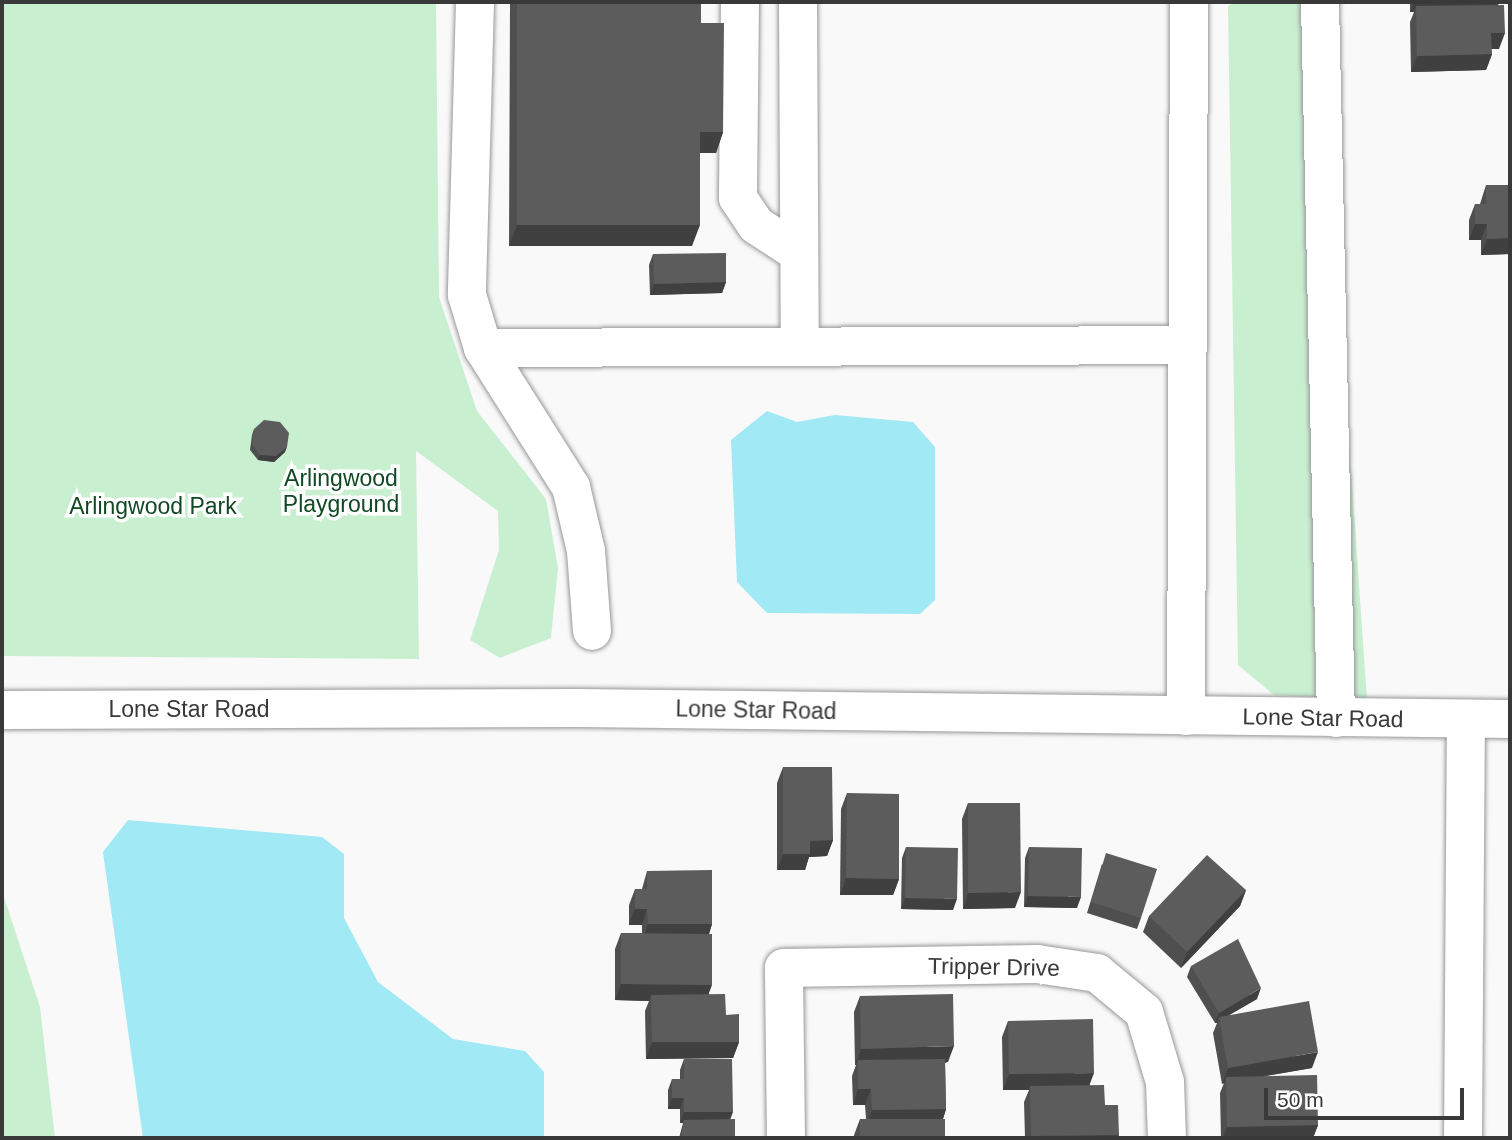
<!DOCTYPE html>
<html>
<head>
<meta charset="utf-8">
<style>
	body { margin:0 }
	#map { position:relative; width:1512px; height:1140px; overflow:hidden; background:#f9f9fa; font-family:Helvetica,sans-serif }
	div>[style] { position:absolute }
	.green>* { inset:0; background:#c9efd1 }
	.water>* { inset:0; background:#a0e9f5 }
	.roads { filter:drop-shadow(0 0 2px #98989a) drop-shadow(0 0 2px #98989a) }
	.minor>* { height:38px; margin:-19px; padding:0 19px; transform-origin:19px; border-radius:19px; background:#fff }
	.wall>* { inset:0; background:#504f4f }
	.shaded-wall>* { inset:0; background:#414040 }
	.building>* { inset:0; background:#5d5c5c }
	span { translate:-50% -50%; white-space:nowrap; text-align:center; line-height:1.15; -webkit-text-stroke:7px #fff; paint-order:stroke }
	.park-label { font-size:23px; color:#114925 }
	.street-label { font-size:23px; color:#393939 }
	.frame { position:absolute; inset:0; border:4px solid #393939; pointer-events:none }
	.scale { position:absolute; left:1264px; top:1088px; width:200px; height:32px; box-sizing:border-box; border:4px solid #393939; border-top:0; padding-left:9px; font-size:21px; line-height:24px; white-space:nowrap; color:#393939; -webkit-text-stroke:5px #fff; paint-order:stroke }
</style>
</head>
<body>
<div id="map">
	<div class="green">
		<div style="clip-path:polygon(2px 2px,436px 2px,439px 297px,477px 411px,546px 499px,558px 568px,551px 638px,500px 658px,470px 640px,499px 550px,498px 511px,416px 451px,419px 659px,2px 656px)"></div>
		<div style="clip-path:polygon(1236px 2px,1319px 2px,1367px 700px,1274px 695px,1238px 665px,1228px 6px)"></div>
		<div style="clip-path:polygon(2px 891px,40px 1007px,55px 1138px,2px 1138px)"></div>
	</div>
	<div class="water">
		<div style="clip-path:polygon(767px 411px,797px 422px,835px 415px,913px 422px,935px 447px,935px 600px,920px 614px,767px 613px,737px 582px,731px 440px)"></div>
		<div style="clip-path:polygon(128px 820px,322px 837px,344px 854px,344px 918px,378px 982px,453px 1039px,525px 1051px,544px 1072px,544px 1138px,143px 1138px,103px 852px)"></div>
	</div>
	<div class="roads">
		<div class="minor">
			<div style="left:475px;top:2px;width:293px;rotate:91.6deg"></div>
			<div style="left:467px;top:295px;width:55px;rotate:73.2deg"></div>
			<div style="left:483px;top:348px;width:165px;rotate:57.7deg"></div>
			<div style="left:571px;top:487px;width:66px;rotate:76.8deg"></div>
			<div style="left:586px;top:551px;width:80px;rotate:85.7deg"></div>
			<div style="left:740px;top:2px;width:196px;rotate:90.6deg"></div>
			<div style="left:738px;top:198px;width:32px;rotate:56deg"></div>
			<div style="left:756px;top:225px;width:51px;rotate:33.1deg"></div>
			<div style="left:798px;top:2px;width:344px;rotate:89.7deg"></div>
			<div style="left:1320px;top:2px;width:716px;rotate:88.72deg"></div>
			<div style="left:483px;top:348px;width:704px;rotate:-0.24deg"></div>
			<div style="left:2px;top:710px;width:577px;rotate:-0.2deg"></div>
			<div style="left:579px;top:708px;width:931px;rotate:0.68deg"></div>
			<div style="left:1186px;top:716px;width:714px;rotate:-89.76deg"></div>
			<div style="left:786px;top:1138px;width:170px;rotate:-90.7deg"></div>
			<div style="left:784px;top:968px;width:253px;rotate:-0.9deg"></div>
			<div style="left:1037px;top:964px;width:61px;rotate:8.5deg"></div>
			<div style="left:1097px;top:973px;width:61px;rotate:39.7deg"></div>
			<div style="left:1144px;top:1012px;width:73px;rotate:73.3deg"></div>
			<div style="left:1165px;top:1082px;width:56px;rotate:88deg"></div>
			<div style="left:1463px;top:1138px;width:418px;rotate:-89.6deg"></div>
		</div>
	</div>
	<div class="wall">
		<div style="clip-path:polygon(510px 2px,701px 2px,701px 23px,723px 132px,716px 153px,700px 153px,692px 246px,509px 246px)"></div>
		<div style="clip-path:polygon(1410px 2px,1499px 2px,1498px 5px,1499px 49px,1491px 49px,1492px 54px,1486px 70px,1411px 72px,1410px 22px,1414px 12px,1410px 12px)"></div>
		<div style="clip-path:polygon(1486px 185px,1510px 185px,1510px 254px,1481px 255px,1481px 240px,1469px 240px,1469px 220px,1475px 204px,1480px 204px)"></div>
		<div style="clip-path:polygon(653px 254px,726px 282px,722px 293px,650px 295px,649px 265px)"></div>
		<div style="clip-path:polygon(254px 429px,285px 452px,274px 462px,258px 460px,250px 450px,252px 435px)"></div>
		<div style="clip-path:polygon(783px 767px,833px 840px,827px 856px,809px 857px,805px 870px,777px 870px,777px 783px)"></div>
		<div style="clip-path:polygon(847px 793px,899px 879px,893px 895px,840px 895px,841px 809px)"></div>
		<div style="clip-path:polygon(968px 803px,1015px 908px,963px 909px,962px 819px)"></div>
		<div style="clip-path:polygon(906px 847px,953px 910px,901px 909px,902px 858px)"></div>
		<div style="clip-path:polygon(1029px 847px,1077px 908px,1024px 907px,1025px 858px)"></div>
		<div style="clip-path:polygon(1102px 864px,1141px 918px,1137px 929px,1087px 913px)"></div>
		<div style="clip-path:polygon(647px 871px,712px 924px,709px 934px,709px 994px,726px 1015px,739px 1042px,733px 1058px,646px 1059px,645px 1011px,649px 1001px,615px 1000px,615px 949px,621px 933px,642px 933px,642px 925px,629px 925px,629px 905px,635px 889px,642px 889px)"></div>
		<div style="clip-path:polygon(1246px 890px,1240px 906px,1181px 968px,1143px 932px,1149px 916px)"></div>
		<div style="clip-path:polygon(1191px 966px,1257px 999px,1229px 1015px,1312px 1068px,1264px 1076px,1318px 1125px,1313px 1138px,1221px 1138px,1220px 1093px,1224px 1083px,1222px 1084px,1213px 1033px,1217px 1023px,1215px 1023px,1187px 977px)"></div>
		<div style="clip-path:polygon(860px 996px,948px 1062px,945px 1063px,946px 1109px,943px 1119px,945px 1138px,854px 1138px,854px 1135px,860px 1119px,866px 1119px,865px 1105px,853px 1105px,852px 1076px,856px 1065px,855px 1065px,854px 1012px)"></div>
		<div style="clip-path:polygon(1008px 1021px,1090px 1085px,1105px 1105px,1118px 1138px,1025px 1138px,1024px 1102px,1029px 1090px,1003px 1090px,1002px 1037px)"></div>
		<div style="clip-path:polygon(684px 1059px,730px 1119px,735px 1138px,679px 1138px,683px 1123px,680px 1123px,680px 1109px,668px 1109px,668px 1090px,672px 1079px,680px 1079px,680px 1070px)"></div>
	</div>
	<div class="shaded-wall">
		<div style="clip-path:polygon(1414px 2px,1499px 2px,1496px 11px,1416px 6px,1414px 12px,1410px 12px)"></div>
		<div style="clip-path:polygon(1491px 33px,1505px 33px,1499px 49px,1485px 49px)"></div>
		<div style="clip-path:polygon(1492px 54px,1486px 70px,1411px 72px,1417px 56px)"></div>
		<div style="clip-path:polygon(700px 132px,723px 132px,716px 153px,692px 153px)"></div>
		<div style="clip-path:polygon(1475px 224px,1487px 224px,1481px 240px,1469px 240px)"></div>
		<div style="clip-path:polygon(517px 225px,700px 225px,692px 246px,509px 246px)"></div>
		<div style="clip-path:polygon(1510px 238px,1510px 254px,1481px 255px,1487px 239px)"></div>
		<div style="clip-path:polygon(726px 282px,722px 293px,650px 295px,654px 284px)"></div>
		<div style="clip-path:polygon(287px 447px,285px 452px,274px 462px,258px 460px,260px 455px)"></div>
		<div style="clip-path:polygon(833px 840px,827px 856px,809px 857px,805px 870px,777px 870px,783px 854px,810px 841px)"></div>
		<div style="clip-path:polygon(846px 878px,899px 879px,893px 895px,840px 895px)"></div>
		<div style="clip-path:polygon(1246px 890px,1240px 906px,1181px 968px,1187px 952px)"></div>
		<div style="clip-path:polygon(1021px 892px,1015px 908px,963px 909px,968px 893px)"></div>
		<div style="clip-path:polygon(1028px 896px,1081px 897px,1077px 908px,1024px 907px)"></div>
		<div style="clip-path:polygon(905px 898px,957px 899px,953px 910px,901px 909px)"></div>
		<div style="clip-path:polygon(635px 909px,647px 909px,642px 925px,629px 925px)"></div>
		<div style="clip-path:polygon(648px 924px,712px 924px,707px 940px,642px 940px)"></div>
		<div style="clip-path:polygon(621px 984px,712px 985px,706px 1001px,651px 995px,649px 1001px,615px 1000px)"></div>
		<div style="clip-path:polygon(1261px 988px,1257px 999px,1219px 1021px,1219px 1017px,1217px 1023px,1215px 1023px,1219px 1013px)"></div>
		<div style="clip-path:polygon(652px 1042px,739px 1042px,733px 1058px,646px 1059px)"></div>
		<div style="clip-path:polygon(954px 1046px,948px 1062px,858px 1065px,858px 1060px,856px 1065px,855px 1065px,861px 1049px)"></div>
		<div style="clip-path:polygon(1318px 1052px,1312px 1068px,1226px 1083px,1226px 1077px,1224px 1083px,1222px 1084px,1228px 1068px)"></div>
		<div style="clip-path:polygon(1094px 1073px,1088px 1089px,1030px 1086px,1029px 1090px,1003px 1090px,1009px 1074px)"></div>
		<div style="clip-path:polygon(858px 1089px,871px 1089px,865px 1105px,853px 1105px)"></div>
		<div style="clip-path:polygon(672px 1098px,684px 1098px,680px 1109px,668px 1109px)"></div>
		<div style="clip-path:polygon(946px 1109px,941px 1125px,866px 1126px,872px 1110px)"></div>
		<div style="clip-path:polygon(684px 1112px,733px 1112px,729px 1123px,684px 1120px,683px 1123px,680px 1123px)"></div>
		<div style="clip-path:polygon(1318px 1125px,1313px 1138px,1223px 1138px,1227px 1127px)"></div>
		<div style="clip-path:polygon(1119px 1135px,1118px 1138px,1031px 1138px,1031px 1136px)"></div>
	</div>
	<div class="building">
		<div style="clip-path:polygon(517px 2px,701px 2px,701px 23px,724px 23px,723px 132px,700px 132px,700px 225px,517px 225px)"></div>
		<div style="clip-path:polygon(1504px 5px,1505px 33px,1491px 33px,1492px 54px,1417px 56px,1416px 6px)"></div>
		<div style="clip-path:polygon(1486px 185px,1510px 185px,1510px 238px,1487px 239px,1487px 224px,1475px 224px,1475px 204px,1486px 204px)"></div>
		<div style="clip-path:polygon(726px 253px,726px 282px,654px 284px,653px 254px)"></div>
		<div style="clip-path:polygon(264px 420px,280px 422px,289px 433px,287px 447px,276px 456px,260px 455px,252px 444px,254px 429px)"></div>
		<div style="clip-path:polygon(783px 767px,832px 767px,833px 840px,810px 841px,810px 854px,783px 854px)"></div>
		<div style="clip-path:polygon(847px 793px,899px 794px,899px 879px,846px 878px)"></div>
		<div style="clip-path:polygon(968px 803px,1020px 803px,1021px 892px,968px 893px)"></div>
		<div style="clip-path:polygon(906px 847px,958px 848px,957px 899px,905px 898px)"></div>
		<div style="clip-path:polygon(1029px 847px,1082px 848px,1081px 897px,1028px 896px)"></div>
		<div style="clip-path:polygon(1106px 853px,1157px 869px,1141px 918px,1091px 902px)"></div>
		<div style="clip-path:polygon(1207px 855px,1246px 890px,1187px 952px,1149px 916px)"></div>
		<div style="clip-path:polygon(712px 870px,712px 924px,648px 924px,647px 909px,635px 909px,635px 889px,647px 889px,647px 871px)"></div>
		<div style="clip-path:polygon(621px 933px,712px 934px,712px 985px,621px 984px)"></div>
		<div style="clip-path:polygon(1238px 939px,1261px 988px,1219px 1013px,1191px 966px)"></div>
		<div style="clip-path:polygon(725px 994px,726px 1015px,739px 1014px,739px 1042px,652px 1042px,651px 995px)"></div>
		<div style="clip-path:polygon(953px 994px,954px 1046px,861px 1049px,860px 996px)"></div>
		<div style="clip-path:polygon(1309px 1001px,1318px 1052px,1228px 1068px,1219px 1017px)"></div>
		<div style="clip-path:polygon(1093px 1019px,1094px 1073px,1009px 1074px,1008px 1021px)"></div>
		<div style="clip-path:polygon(684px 1059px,732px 1059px,733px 1112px,684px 1112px,684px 1098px,672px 1098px,672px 1079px,684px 1079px)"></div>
		<div style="clip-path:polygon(945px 1059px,946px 1109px,872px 1110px,871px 1089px,858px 1089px,858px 1060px)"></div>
		<div style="clip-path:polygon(1317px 1075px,1318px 1125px,1227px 1127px,1226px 1077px)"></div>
		<div style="clip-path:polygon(1104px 1085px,1105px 1105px,1118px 1105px,1119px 1135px,1031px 1136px,1030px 1086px)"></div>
		<div style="clip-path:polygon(735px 1119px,735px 1138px,681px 1138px,684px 1120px)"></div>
		<div style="clip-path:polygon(860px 1119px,945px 1119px,945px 1138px,860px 1138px)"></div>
	</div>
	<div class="park-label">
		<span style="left:341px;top:491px">Arlingwood<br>Playground</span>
		<span style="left:153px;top:506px">Arlingwood Park</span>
	</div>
	<div class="street-label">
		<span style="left:189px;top:709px">Lone Star Road</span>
		<span style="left:756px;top:710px;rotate:1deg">Lone Star Road</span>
		<span style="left:1323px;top:718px;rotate:1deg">Lone Star Road</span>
		<span style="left:994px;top:967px;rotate:1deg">Tripper Drive</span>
	</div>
	<div class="frame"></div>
	<div class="scale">50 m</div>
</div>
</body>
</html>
